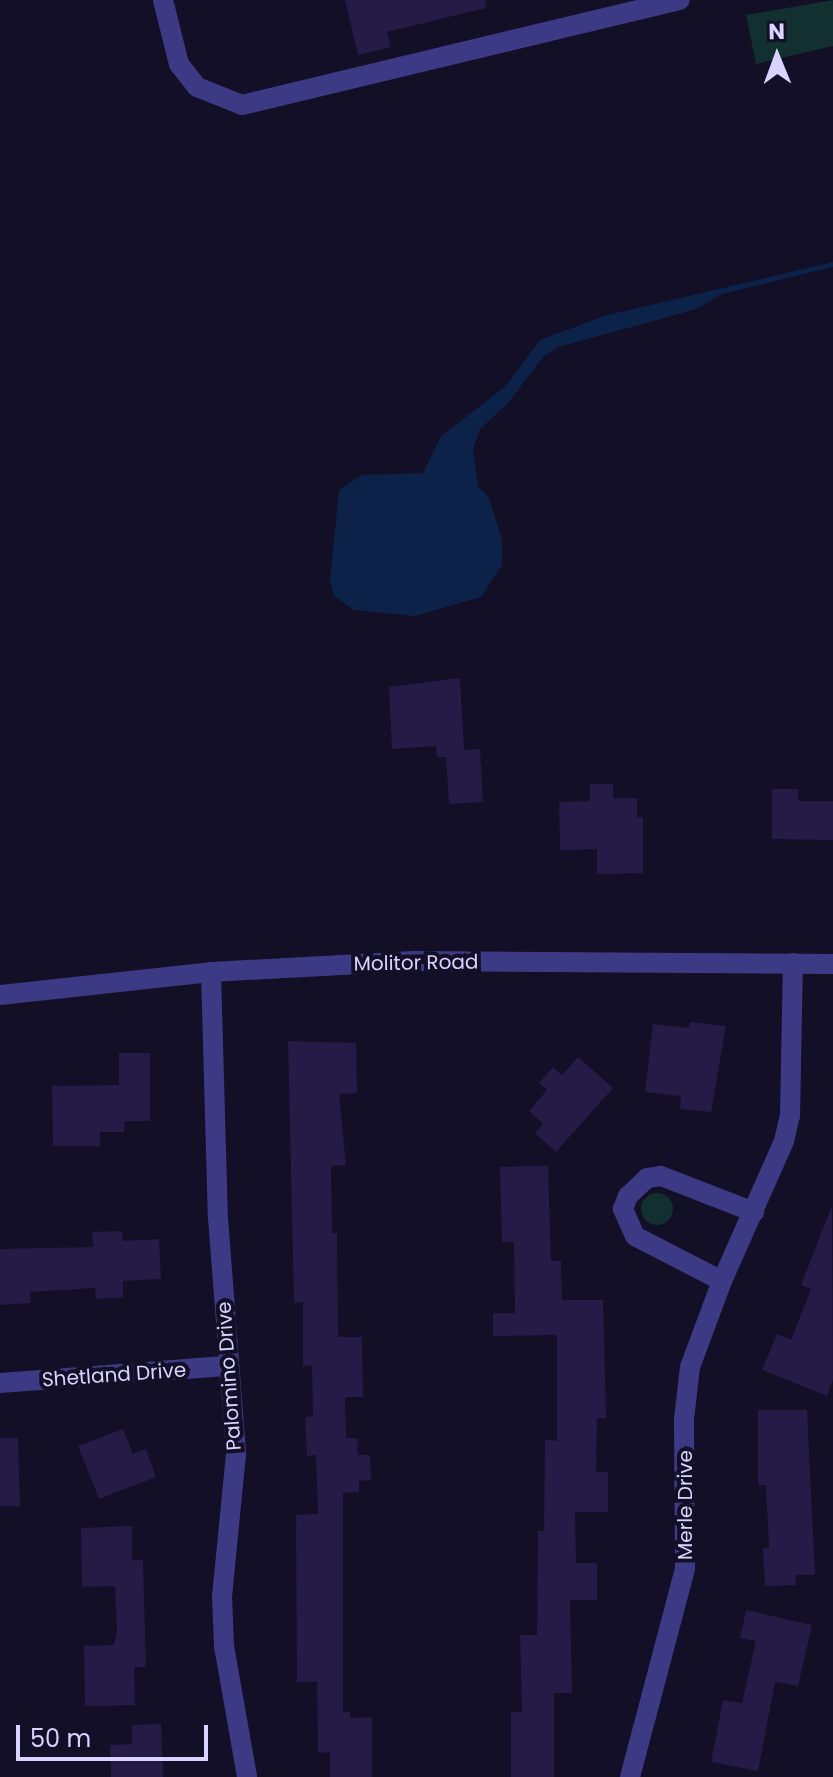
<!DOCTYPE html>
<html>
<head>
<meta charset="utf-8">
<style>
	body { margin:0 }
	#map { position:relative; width:833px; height:1777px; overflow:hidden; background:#130f26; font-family:Poppins,sans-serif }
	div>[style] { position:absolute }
	.green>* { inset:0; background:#12302f }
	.round { border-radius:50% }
	.water>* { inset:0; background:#0c2248 }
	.building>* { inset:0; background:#241b47 }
	.minor>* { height:20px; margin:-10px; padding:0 10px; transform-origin:10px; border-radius:10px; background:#3d3a85 }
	span { translate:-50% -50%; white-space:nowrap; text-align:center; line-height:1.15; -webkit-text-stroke:8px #130f26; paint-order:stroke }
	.street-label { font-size:20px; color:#d9d4ff }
	.north { position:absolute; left:737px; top:16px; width:80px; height:80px; -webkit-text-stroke:6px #130f26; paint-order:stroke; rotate:359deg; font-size:22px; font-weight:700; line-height:32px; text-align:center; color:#d9d4ff }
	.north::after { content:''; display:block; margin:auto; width:28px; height:36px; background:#d9d4ff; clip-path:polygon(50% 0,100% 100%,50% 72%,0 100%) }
	.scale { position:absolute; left:16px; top:1725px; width:192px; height:36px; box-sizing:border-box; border:4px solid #d9d4ff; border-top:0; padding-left:10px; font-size:24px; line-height:28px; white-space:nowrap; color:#d9d4ff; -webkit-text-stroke:6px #130f26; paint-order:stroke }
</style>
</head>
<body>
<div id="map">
	<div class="green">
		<div style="clip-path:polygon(833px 0,833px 46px,756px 64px,746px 15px)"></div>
		<div class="round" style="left:641px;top:1193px;width:32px;height:32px"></div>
	</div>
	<div class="water">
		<div style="clip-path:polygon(833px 262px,833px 267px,722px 294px,697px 309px,558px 347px,543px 357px,508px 403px,480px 429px,473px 449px,478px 486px,489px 498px,502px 540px,502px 565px,481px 597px,415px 616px,354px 610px,334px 596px,330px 580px,339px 490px,362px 475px,423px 473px,441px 436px,506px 386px,540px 340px,604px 316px)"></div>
	</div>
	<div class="building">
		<div style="clip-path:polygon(345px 0,485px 0,486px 8px,387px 32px,391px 47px,358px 55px)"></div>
		<div style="clip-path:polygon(460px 678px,464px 750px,480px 749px,483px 802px,449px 804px,446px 757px,437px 757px,436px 746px,392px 749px,389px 687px)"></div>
		<div style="clip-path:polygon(590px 784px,613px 784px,613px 798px,637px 798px,637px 817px,643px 817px,643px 873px,597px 874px,597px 849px,560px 850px,559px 802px,590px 801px)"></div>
		<div style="clip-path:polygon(772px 789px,798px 789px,798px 801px,833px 801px,833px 840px,772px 839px)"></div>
		<div style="clip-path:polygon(690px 1022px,726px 1026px,711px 1112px,680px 1109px,681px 1096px,645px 1092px,653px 1024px,689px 1028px)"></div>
		<div style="clip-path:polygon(288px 1041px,356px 1043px,357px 1093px,339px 1094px,346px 1165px,331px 1166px,332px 1233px,337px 1233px,338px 1337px,362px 1337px,363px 1397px,345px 1397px,346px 1438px,357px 1438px,358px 1455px,370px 1455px,371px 1480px,359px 1481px,359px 1492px,343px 1493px,343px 1712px,350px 1712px,350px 1718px,372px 1717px,372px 1777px,330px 1777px,330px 1752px,318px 1753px,317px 1682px,297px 1682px,296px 1515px,318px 1514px,316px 1455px,307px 1456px,305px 1417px,313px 1416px,312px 1365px,303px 1366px,303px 1302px,294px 1303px)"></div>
		<div style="clip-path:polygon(119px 1053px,150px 1053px,150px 1121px,125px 1121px,124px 1132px,100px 1132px,100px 1146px,53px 1146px,52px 1086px,119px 1085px)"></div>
		<div style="clip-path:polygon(578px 1057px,613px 1088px,556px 1152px,535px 1133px,543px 1124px,529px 1111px,547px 1090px,539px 1083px,553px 1067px,562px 1075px)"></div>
		<div style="clip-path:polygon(548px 1166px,551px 1261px,561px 1261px,562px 1300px,603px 1300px,606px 1418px,597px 1418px,596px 1472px,608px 1472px,608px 1512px,575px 1512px,576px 1563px,597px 1563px,597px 1600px,570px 1600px,572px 1693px,554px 1693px,554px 1777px,511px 1777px,511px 1712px,522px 1712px,520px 1635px,537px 1635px,538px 1531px,544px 1531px,545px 1440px,557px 1441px,557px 1335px,493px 1336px,493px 1313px,515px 1313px,514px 1242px,502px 1242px,500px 1167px)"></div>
		<div style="clip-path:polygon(832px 1206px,833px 1380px,827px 1396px,762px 1370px,777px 1334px,791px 1340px,811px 1289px,801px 1285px)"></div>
		<div style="clip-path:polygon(122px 1231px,123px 1241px,159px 1239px,161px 1279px,123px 1281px,123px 1297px,96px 1299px,95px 1288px,30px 1292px,31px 1303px,0 1305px,0 1249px,93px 1247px,92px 1232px)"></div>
		<div style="clip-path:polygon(758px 1410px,807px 1410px,815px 1575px,795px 1575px,796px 1585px,765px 1586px,763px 1548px,769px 1548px,766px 1485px,758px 1485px)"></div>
		<div style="clip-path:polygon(123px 1429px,133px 1454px,146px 1449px,156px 1477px,99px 1499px,78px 1446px)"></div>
		<div style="clip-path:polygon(0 1438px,18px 1438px,20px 1506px,0 1506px)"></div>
		<div style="clip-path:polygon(132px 1526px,132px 1560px,143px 1560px,146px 1667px,134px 1667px,135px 1705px,85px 1706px,84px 1646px,114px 1645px,117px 1629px,115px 1586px,82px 1587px,81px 1528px)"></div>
		<div style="clip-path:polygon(746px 1610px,812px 1625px,798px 1686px,775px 1682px,758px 1771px,711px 1762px,723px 1700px,742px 1703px,756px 1641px,740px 1638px)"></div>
		<div style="clip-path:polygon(161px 1724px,163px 1777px,111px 1777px,110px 1745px,132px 1744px,132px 1725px)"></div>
	</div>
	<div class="minor">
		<div style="left:163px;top:0;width:66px;rotate:76deg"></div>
		<div style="left:179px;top:64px;width:29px;rotate:52deg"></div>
		<div style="left:197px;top:87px;width:48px;rotate:21.8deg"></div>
		<div style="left:242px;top:105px;width:450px;rotate:-13.5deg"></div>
		<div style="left:211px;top:972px;width:246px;rotate:88.4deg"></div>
		<div style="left:218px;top:1218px;width:237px;rotate:85.6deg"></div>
		<div style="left:236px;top:1454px;width:143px;rotate:95.6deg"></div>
		<div style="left:222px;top:1596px;width:50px;rotate:87.7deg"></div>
		<div style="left:224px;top:1646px;width:133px;rotate:80deg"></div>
		<div style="left:0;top:995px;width:212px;rotate:-6.2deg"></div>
		<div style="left:211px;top:972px;width:204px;rotate:-3.1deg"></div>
		<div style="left:415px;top:961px;width:418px;rotate:0.4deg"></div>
		<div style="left:722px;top:1281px;width:98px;rotate:-152.7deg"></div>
		<div style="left:635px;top:1236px;width:30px;rotate:-114deg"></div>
		<div style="left:623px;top:1209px;width:14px;rotate:-69deg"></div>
		<div style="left:628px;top:1196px;width:26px;rotate:-43deg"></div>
		<div style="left:647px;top:1178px;width:14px;rotate:-8deg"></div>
		<div style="left:661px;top:1176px;width:100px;rotate:21.2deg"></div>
		<div style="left:0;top:1383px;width:229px;rotate:-4.3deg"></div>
		<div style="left:630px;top:1777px;width:215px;rotate:-75.2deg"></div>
		<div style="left:685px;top:1569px;width:150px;rotate:-90.4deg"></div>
		<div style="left:684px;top:1419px;width:52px;rotate:-83.4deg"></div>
		<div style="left:690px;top:1367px;width:92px;rotate:-69.6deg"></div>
		<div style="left:722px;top:1281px;width:153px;rotate:-66.1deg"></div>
		<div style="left:784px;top:1141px;width:26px;rotate:-77deg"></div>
		<div style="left:790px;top:1116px;width:153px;rotate:-88.9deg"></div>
	</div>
	<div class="street-label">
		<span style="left:416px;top:963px;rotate:-1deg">Molitor Road</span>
		<span style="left:114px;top:1375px;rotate:-4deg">Shetland Drive</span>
		<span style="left:229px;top:1376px;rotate:-94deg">Palomino Drive</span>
		<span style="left:685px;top:1505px;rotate:-90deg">Merle Drive</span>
	</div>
	<div class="north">N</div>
	<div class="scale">50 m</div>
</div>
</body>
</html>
